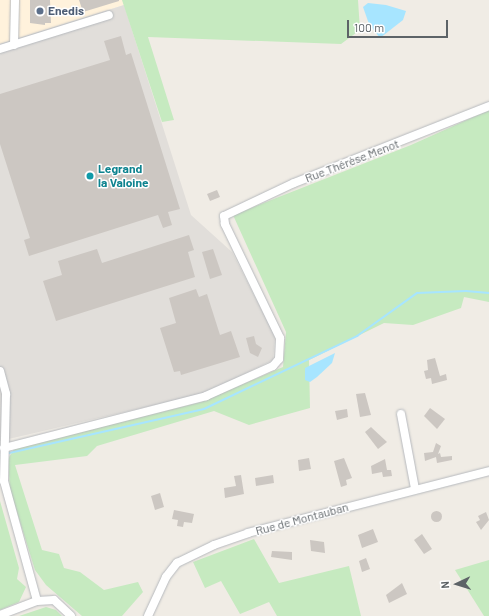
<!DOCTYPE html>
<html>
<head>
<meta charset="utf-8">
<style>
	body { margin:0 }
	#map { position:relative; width:489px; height:616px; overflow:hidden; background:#f0ece5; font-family:Barlow,sans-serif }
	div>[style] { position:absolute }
	.commercial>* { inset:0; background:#fff2dc }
	.industrial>* { inset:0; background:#e1deda }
	.green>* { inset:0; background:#c6eac0 }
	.water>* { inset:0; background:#a7e5ff }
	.stream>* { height:2px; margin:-1px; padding:0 1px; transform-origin:1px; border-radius:1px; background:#a7e5ff }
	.building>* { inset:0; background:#ccc7c2 }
	.round { border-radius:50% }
	.roads { filter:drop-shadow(0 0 1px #b6b9bd) drop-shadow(0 0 1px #b6b9bd) }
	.minor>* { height:8px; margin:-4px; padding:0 4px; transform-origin:4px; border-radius:4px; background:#fff }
	.dots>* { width:11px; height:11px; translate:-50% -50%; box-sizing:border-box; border:2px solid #fff; border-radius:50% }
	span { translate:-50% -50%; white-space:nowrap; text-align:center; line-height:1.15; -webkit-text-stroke:3px #fff; paint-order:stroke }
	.service-label { font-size:12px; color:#4e5e75; font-weight:700 }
	.left { translate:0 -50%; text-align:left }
	.street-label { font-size:12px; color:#5d6367 }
	.culture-label { font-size:12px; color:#0d838f; font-weight:700 }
	.north { position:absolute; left:437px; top:564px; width:40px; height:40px; -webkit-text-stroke:3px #fff; paint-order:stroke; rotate:266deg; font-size:11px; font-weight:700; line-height:16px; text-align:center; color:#5d6367 }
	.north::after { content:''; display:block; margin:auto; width:14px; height:18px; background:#5d6367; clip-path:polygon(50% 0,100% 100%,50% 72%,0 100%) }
	.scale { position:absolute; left:347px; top:20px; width:101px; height:18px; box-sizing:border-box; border:2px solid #5d6367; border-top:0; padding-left:5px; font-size:12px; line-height:14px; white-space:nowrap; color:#5d6367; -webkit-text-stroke:3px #fff; paint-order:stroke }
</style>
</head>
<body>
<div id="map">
	<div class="commercial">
		<div style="clip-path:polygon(0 0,122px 0,124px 5px,0 44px)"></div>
	</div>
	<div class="industrial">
		<div style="clip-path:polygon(124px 5px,191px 215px,232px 252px,275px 336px,273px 360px,206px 393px,0 441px,0 44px)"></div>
	</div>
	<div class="green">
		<div style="clip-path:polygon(122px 0,358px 0,360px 30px,341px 44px,148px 37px,174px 120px,162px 122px)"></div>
		<div style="clip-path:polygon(489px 110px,489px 302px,464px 297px,461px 308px,413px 325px,384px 323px,309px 360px,310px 408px,249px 425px,214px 411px,97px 446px,87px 456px,15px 465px,42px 550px,59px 554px,64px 568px,80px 572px,104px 590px,138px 582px,143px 592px,122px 616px,82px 616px,46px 585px,35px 570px,10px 490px,8px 459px,14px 449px,201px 402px,283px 367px,286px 332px,233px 215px,411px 145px)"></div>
		<div style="clip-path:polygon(0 501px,19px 568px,17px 579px,26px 587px,19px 602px,0 610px)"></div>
		<div style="clip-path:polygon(254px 539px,279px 583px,349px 566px,361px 616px,277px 616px,269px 602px,240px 614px,221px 581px,205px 588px,193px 562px)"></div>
		<div style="clip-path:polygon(489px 560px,489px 616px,484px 616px,455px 570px)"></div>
		<div style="clip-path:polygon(46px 607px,56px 610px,62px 616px,19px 616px)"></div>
	</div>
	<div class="water">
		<div style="clip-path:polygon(368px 3px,386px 5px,406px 11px,403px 20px,380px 38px,369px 24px,363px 7px)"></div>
		<div style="clip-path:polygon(335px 353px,332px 363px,317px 377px,310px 382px,305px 380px,305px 368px)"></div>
	</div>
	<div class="stream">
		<div style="left:9px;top:453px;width:200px;rotate:-12.7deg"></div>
		<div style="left:204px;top:409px;width:170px;rotate:-25.5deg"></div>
		<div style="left:357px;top:336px;width:74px;rotate:-35.6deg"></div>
		<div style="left:417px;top:293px;width:49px;rotate:-2.3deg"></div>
		<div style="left:466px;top:291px;width:23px;rotate:5deg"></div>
	</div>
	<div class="building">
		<div style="clip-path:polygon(30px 0,50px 0,51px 23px,45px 23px,45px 25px,30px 23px)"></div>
		<div style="clip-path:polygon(79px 0,119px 0,119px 1px,83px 12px)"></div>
		<div style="clip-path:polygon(121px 36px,126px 55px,131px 53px,180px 209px,168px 212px,172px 225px,163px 228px,158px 215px,29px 256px,24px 240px,30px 238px,0 144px,0 94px,110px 60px,104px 41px)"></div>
		<div style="clip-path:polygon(217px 190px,220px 197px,210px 201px,207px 194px)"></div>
		<div style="clip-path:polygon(189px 235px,194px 250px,188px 252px,195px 277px,56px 321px,43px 281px,62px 275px,58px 261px,97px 249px,102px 263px)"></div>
		<div style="clip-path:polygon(213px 249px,222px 275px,210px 279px,202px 252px)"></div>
		<div style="clip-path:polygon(196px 289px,199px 297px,207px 294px,220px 335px,231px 331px,240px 357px,181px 375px,180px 371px,174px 372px,160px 328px,176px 323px,169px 298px)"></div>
		<div style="clip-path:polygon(254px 336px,256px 344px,262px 348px,258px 357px,250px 353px,246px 338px)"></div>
		<div style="clip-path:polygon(435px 358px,440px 376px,446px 374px,447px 380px,432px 384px,431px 378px,426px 379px,424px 371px,428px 370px,427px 360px)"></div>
		<div style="clip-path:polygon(365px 393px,371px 415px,360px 417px,356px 394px)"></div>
		<div style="clip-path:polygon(430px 408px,445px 419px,437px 429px,424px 416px)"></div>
		<div style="clip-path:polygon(347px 409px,348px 417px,337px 420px,335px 411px)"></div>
		<div style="clip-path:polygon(371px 427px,387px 442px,378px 449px,365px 432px)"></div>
		<div style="clip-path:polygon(436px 443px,441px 446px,438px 454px,440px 453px,441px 457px,452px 456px,452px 460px,437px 463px,436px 457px,425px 461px,424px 453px,433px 452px)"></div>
		<div style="clip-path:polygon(309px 458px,311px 469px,299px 471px,298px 460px)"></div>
		<div style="clip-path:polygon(344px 458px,352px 478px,346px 480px,347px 485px,341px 487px,334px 461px)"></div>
		<div style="clip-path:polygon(385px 459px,387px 470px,391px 470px,392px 476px,383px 477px,382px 472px,372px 474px,371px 466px)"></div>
		<div style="clip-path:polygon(241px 475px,244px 494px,225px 498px,224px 488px,236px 486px,234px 476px)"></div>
		<div style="clip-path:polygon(273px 475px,274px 483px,256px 486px,255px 478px)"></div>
		<div style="clip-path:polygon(160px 493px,164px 507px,155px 510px,151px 496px)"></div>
		<div style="clip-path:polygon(174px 510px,194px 514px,192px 523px,184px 522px,183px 527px,177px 526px,178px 520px,172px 519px)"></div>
		<div class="round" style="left:430.5px;top:510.5px;width:11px;height:11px"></div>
		<div style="clip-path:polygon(486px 512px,489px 520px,481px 530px,476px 522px,480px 520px,478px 516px)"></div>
		<div style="clip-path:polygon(373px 529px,378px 542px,362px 548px,358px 535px)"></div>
		<div style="clip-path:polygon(422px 534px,432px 549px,424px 554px,414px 540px)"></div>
		<div style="clip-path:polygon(310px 540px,324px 542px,325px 553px,311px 551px)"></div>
		<div style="clip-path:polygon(272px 551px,292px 552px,292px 560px,271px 557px)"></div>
		<div style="clip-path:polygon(366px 558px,370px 569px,362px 572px,359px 561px)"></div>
		<div style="clip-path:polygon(402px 583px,407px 594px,389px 603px,386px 595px)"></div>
	</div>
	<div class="roads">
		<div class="minor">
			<div style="left:14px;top:45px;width:45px;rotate:-88.7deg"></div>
			<div style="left:0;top:49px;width:114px;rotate:-17.3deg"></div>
			<div style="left:0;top:371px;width:24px;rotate:75deg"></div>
			<div style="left:6px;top:394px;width:87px;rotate:91.3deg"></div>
			<div style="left:4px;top:481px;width:124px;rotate:74.6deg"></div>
			<div style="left:401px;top:414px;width:76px;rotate:79.4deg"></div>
			<div style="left:4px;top:448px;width:209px;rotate:-14.4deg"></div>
			<div style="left:206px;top:396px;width:73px;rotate:-24.1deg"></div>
			<div style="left:273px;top:366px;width:9px;rotate:-49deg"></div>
			<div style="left:279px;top:359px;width:21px;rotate:-87deg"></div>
			<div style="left:280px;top:338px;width:127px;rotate:-115.8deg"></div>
			<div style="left:225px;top:224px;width:8px;rotate:-97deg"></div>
			<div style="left:224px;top:216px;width:77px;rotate:-25.2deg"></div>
			<div style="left:294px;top:183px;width:210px;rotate:-21.5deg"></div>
			<div style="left:0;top:615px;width:40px;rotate:-21deg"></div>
			<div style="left:37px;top:601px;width:17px;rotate:-3deg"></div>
			<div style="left:54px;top:600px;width:23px;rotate:43deg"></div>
			<div style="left:148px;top:616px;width:43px;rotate:-65.2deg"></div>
			<div style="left:166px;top:577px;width:18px;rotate:-52deg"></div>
			<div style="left:177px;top:563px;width:41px;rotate:-25.9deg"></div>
			<div style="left:214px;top:545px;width:36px;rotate:-19deg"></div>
			<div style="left:248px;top:533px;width:249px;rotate:-14.4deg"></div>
		</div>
	</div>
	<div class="dots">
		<div style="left:40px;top:11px;background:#5c6f8a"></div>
		<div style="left:90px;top:176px;background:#0f9aa8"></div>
	</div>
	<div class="service-label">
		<span class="left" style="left:48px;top:11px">Enedis</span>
	</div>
	<div class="street-label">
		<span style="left:352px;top:161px;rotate:-21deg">Rue Thérèse Menot</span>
		<span style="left:302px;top:519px;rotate:-15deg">Rue de Montauban</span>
	</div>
	<div class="culture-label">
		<span class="left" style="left:98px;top:176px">Legrand<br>la Valoine</span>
	</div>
	<div class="north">N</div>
	<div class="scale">100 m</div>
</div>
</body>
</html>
